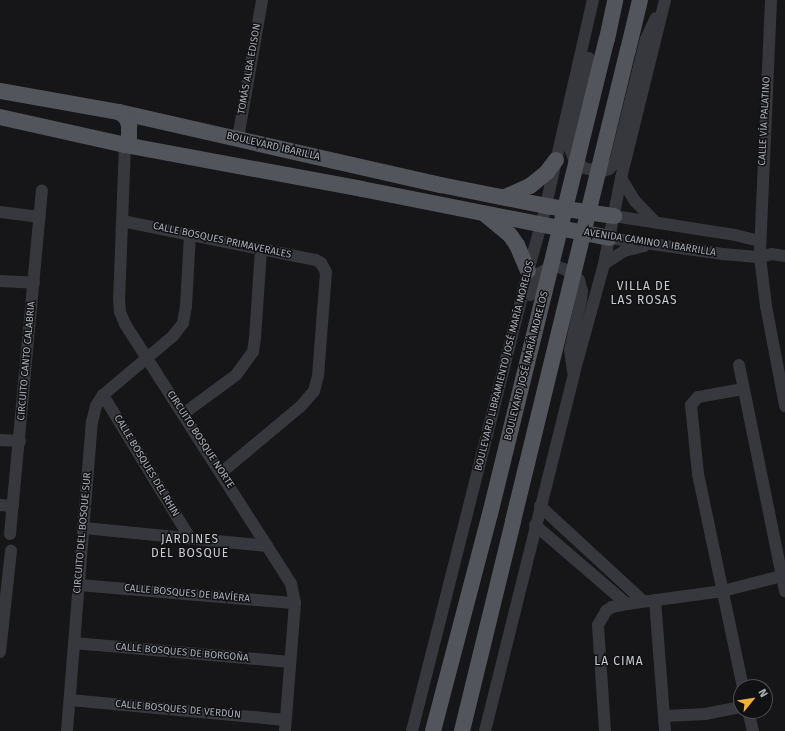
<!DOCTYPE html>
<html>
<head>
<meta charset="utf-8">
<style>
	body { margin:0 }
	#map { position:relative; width:785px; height:731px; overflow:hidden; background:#161618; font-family:"Fira Sans",sans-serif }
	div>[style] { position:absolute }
	.minor>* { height:12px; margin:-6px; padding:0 6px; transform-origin:6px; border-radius:6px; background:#37383d }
	.major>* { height:16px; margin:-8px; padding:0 8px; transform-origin:8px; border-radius:8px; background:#53555c }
	.major-bridge>* { height:16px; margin:-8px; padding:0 8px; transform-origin:8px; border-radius:8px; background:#53555c }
	span { translate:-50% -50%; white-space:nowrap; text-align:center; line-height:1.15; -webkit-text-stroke:3px #111113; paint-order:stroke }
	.street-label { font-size:10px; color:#a8adb8 }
	.quarter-label { font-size:12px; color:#c9ccd4; letter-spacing:1px }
	.north { position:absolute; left:733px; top:679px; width:40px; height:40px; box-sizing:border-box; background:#111113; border:1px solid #4d4f55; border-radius:50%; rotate:60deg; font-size:11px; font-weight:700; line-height:16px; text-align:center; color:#a8adb8 }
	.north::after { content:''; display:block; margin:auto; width:14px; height:18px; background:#f2b134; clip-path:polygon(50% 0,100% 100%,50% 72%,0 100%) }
</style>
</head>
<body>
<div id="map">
	<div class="minor">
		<div style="left:771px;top:0;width:257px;rotate:92.5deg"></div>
		<div style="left:760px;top:257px;width:49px;rotate:83deg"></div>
		<div style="left:766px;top:306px;width:102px;rotate:79.2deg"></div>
		<div style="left:589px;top:58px;width:90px;rotate:102.8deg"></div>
		<div style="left:569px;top:146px;width:14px;rotate:69deg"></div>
		<div style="left:574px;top:159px;width:13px;rotate:42deg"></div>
		<div style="left:584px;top:168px;width:17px;rotate:13deg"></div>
		<div style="left:601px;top:172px;width:9px;rotate:-21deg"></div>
		<div style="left:609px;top:169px;width:8px;rotate:-45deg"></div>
		<div style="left:615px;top:163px;width:128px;rotate:-76deg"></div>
		<div style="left:646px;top:39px;width:23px;rotate:-65deg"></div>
		<div style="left:238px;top:138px;width:140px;rotate:-80.1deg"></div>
		<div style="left:125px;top:145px;width:153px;rotate:92.2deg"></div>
		<div style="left:119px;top:298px;width:14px;rotate:86deg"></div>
		<div style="left:120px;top:312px;width:13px;rotate:67deg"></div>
		<div style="left:125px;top:324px;width:308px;rotate:57.4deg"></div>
		<div style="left:291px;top:584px;width:19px;rotate:78deg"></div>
		<div style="left:295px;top:603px;width:128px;rotate:94.5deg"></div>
		<div style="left:621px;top:178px;width:27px;rotate:59deg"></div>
		<div style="left:635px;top:201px;width:30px;rotate:46deg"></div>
		<div style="left:0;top:212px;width:40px;rotate:7.1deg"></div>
		<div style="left:614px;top:216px;width:122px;rotate:8.9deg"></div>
		<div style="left:735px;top:235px;width:25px;rotate:14deg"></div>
		<div style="left:122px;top:221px;width:198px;rotate:11.4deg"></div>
		<div style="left:316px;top:260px;width:6px;rotate:31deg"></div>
		<div style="left:321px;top:263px;width:10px;rotate:61deg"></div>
		<div style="left:326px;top:272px;width:104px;rotate:94.4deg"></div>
		<div style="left:318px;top:376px;width:16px;rotate:105deg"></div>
		<div style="left:314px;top:391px;width:20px;rotate:131deg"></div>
		<div style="left:301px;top:406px;width:104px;rotate:140.1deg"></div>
		<div style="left:609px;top:238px;width:115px;rotate:8deg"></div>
		<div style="left:723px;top:254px;width:37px;rotate:5deg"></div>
		<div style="left:760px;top:257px;width:12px;rotate:-14deg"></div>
		<div style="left:772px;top:254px;width:13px;rotate:9deg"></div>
		<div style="left:604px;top:264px;width:24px;rotate:-33deg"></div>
		<div style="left:624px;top:251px;width:21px;rotate:-14deg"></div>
		<div style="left:0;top:281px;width:34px;rotate:3deg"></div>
		<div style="left:530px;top:295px;width:15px;rotate:-74deg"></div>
		<div style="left:534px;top:281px;width:10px;rotate:-53deg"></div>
		<div style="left:540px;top:273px;width:8px;rotate:-30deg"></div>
		<div style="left:547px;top:269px;width:11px;rotate:-10deg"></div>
		<div style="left:558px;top:267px;width:6px;rotate:18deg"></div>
		<div style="left:564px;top:269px;width:9px;rotate:27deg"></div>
		<div style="left:572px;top:273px;width:10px;rotate:45deg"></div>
		<div style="left:579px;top:280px;width:11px;rotate:75deg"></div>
		<div style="left:582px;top:291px;width:9px;rotate:96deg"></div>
		<div style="left:581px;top:300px;width:51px;rotate:102.4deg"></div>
		<div style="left:570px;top:350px;width:21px;rotate:82deg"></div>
		<div style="left:739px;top:365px;width:231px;rotate:78.5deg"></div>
		<div style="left:743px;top:389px;width:46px;rotate:169.9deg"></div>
		<div style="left:698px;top:397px;width:11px;rotate:131deg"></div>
		<div style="left:691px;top:405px;width:69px;rotate:84.2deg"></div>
		<div style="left:698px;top:474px;width:218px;rotate:78.1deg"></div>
		<div style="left:103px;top:395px;width:167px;rotate:58.7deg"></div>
		<div style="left:183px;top:414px;width:66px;rotate:-36.3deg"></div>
		<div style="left:236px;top:375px;width:29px;rotate:-54deg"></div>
		<div style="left:253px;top:352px;width:14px;rotate:-82deg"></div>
		<div style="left:255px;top:338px;width:89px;rotate:-86.1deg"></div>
		<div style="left:0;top:440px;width:20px;rotate:3deg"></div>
		<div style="left:0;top:505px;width:13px;rotate:4deg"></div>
		<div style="left:540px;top:506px;width:140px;rotate:42.7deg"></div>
		<div style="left:535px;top:525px;width:121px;rotate:40.7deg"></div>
		<div style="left:84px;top:528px;width:184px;rotate:5.6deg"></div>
		<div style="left:10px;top:534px;width:345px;rotate:-84.7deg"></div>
		<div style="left:79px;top:585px;width:217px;rotate:4.8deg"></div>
		<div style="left:655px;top:600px;width:131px;rotate:85.6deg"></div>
		<div style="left:74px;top:643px;width:217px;rotate:5deg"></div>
		<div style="left:0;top:652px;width:102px;rotate:-83.8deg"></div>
		<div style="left:70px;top:700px;width:216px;rotate:5.3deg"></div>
		<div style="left:748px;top:711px;width:21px;rotate:76deg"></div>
		<div style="left:664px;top:716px;width:41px;rotate:-2.8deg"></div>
		<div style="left:705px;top:714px;width:37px;rotate:-11deg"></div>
		<div style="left:67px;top:731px;width:310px;rotate:-85.4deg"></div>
		<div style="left:92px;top:422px;width:16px;rotate:-76deg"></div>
		<div style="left:96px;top:406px;width:13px;rotate:-58deg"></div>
		<div style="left:103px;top:395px;width:92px;rotate:-40.1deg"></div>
		<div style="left:173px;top:336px;width:16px;rotate:-52deg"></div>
		<div style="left:183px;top:323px;width:17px;rotate:-80deg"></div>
		<div style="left:186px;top:306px;width:72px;rotate:-86.8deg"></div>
		<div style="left:412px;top:731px;width:474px;rotate:-75.8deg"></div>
		<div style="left:528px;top:271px;width:55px;rotate:-74.2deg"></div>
		<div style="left:543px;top:218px;width:224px;rotate:-77.1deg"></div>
		<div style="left:485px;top:731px;width:369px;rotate:-76deg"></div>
		<div style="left:574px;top:373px;width:113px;rotate:-74.6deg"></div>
		<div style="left:604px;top:264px;width:88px;rotate:-78.8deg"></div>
		<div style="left:621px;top:178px;width:183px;rotate:-76.1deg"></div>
		<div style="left:605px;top:731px;width:106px;rotate:-93.8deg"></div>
		<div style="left:598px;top:625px;width:16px;rotate:-60deg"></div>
		<div style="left:606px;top:611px;width:7px;rotate:-34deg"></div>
		<div style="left:612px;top:607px;width:15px;rotate:-11deg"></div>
		<div style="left:627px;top:604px;width:97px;rotate:-7.7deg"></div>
		<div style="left:723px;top:591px;width:61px;rotate:-14.3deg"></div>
	</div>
	<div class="major">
		<div style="left:607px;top:39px;width:40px;rotate:-78deg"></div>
		<div style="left:628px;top:50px;width:51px;rotate:-76.5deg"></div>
		<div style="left:0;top:91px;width:121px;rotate:10deg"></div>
		<div style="left:119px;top:112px;width:330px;rotate:12.8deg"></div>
		<div style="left:441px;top:185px;width:107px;rotate:11.3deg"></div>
		<div style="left:546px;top:206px;width:69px;rotate:8.4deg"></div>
		<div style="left:119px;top:112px;width:9px;rotate:36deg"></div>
		<div style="left:126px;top:117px;width:9px;rotate:69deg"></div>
		<div style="left:129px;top:125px;width:13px;rotate:90deg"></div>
		<div style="left:129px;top:138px;width:8px;rotate:120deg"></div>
		<div style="left:0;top:117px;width:128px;rotate:12.6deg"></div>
		<div style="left:125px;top:145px;width:241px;rotate:10.5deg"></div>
		<div style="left:362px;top:189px;width:252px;rotate:11.2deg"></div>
		<div style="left:505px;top:197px;width:27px;rotate:-24deg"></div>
		<div style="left:530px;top:186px;width:22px;rotate:-39deg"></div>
		<div style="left:547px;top:172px;width:15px;rotate:-53deg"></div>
		<div style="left:486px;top:215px;width:31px;rotate:40deg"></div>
		<div style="left:510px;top:235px;width:12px;rotate:55deg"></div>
		<div style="left:517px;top:245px;width:28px;rotate:67deg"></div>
		<div style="left:433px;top:731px;width:224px;rotate:-75.3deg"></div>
		<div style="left:462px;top:731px;width:216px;rotate:-76.3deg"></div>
	</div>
	<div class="major-bridge">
		<div style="left:490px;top:514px;width:489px;rotate:-76.2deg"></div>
		<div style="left:513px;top:521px;width:485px;rotate:-76.3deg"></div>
	</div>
	<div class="street-label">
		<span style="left:250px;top:69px;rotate:-80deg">TOMÁS ALBA EDISON</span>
		<span style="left:765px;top:121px;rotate:-87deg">CALLE VÍA PALATINO</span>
		<span style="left:273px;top:147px;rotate:13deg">BOULEVARD IBARILLA</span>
		<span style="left:222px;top:241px;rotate:12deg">CALLE BOSQUES PRIMAVERALES</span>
		<span style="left:650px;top:243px;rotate:9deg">AVENIDA CAMINO A IBARRILLA</span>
		<span style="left:27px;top:361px;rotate:-85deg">CIRCUITO CANTO CALABRIA</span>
		<span style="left:505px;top:366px;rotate:-76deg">BOULEVARD LIBRAMIENTO JOSÉ MARÍA MORELOS</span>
		<span style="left:527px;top:366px;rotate:-76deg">BOULEVARD JOSÉ MARÍA MORELOS</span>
		<span style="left:200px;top:440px;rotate:57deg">CIRCUITO BOSQUE NORTE</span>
		<span style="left:146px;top:466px;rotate:59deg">CALLE BOSQUES DEL RHIN</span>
		<span style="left:83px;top:533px;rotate:-85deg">CIRCUITO DEL BOSQUE SUR</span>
		<span style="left:187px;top:594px;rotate:5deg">CALLE BOSQUES DE BAVÍERA</span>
		<span style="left:182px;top:653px;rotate:5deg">CALLE BOSQUES DE BORGOÑA</span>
		<span style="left:178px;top:710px;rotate:5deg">CALLE BOSQUES DE VERDÚN</span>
	</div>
	<div class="quarter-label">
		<span style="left:644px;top:294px">VILLA DE<br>LAS ROSAS</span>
		<span style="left:190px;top:547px">JARDINES<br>DEL BOSQUE</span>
		<span style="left:619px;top:662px">LA CIMA</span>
	</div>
	<div class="north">N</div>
</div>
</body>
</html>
